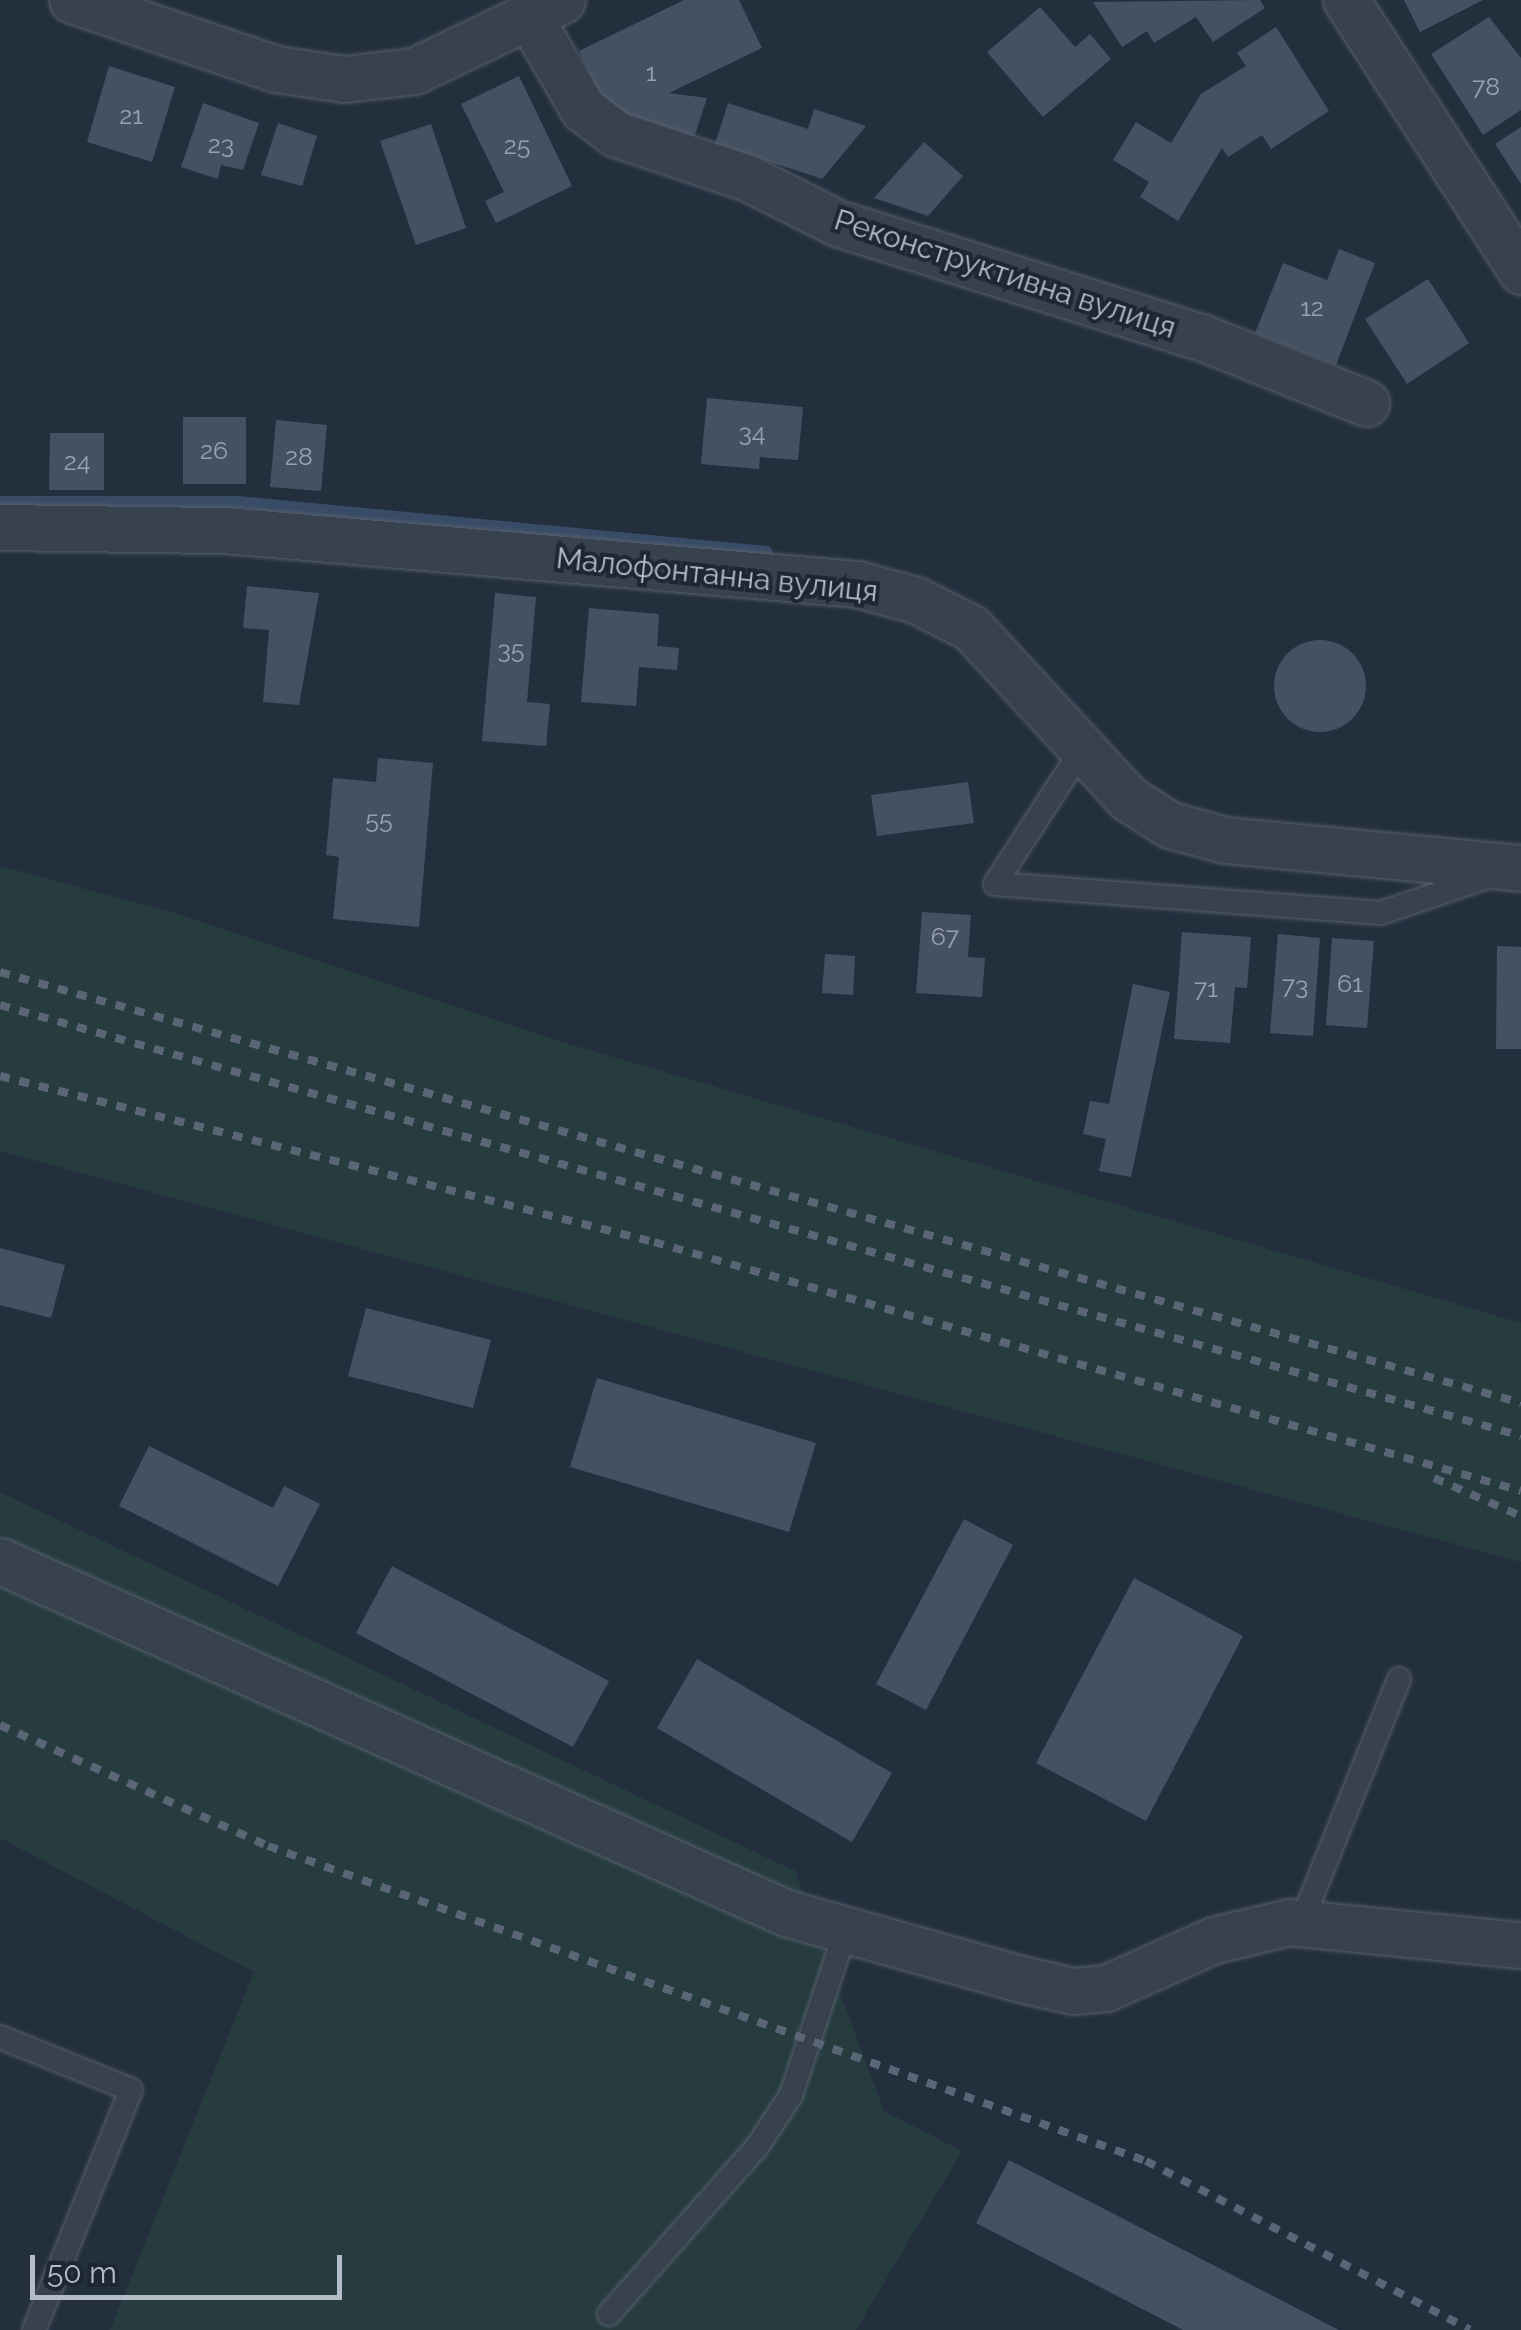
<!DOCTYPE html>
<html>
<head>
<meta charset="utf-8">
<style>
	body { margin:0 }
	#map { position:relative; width:1521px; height:2330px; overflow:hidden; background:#242f3e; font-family:Raleway,sans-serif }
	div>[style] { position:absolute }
	.green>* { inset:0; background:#263c3f }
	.stream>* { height:12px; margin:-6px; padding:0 6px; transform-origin:6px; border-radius:6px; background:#394c67 }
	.building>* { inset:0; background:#455162 }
	.round { border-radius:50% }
	.roads { filter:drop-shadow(0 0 2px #565f6c) drop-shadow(0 0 2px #565f6c) }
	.lane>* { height:22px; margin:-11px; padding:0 11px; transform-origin:11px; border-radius:11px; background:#38414e }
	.street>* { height:45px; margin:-22.5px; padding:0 22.5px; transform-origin:22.5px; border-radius:22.5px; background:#38414e }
	.rail>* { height:8px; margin-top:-4px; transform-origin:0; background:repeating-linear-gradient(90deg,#5a6575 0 10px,transparent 0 20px) }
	span { translate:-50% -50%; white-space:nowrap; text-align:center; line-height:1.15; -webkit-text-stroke:8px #1d2633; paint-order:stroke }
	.number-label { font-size:25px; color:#98a1af }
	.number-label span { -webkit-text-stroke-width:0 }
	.street-label { font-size:30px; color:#b4bcc9 }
	.scale { position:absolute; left:30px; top:2255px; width:312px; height:45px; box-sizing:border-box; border:5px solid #b4bcc9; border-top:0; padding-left:12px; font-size:30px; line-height:35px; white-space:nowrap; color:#b4bcc9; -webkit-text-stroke:8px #1d2633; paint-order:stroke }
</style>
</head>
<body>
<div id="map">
	<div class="green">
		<div style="clip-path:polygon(0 866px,168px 911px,559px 1041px,1521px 1323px,1521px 1562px,0 1151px)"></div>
		<div style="clip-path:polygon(0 1492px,795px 1871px,884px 2111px,962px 2151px,856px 2330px,110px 2330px,254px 1972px,0 1838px)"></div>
	</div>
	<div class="stream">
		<div style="left:0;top:502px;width:237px"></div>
		<div style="left:237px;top:502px;width:532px;rotate:5.39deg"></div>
	</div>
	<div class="building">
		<div style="clip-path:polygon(684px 0,739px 0,762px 48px,669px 93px,707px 98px,693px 141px,610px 115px,579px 51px)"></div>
		<div style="clip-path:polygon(1260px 0,1265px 8px,1213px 42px,1196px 17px,1154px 43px,1147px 31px,1122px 47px,1093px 2px)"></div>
		<div style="clip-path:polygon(1404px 0,1483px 0,1420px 32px)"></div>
		<div style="clip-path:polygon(1040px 7px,1075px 47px,1090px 34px,1111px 59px,1043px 117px,987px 52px)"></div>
		<div style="clip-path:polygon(1489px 17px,1521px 58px,1521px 110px,1483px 135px,1431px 54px)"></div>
		<div style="clip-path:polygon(1276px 27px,1329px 111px,1271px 149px,1262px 135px,1228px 157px,1222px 148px,1178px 221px,1140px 197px,1149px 182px,1113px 160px,1136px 122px,1171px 143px,1201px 94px,1246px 66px,1237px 53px)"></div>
		<div style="clip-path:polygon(109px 66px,175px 87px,152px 162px,87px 142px)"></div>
		<div style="clip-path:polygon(519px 76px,572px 186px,496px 223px,485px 201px,504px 192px,461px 104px)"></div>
		<div style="clip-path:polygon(203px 103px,259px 123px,243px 170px,221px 165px,218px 179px,181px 167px)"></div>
		<div style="clip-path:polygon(728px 103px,808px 129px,814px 109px,866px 126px,822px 179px,715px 144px)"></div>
		<div style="clip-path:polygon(278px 123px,317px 136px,302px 186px,261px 175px)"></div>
		<div style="clip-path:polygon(431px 124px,466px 228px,416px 245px,380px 141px)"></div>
		<div style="clip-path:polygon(1521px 127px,1521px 184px,1495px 144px)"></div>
		<div style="clip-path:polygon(924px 142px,963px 176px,928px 216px,874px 198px)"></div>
		<div style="clip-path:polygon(1339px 249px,1375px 263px,1336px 365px,1255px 333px,1283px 263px,1327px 280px)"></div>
		<div style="clip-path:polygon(1428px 279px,1469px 343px,1407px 384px,1365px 319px)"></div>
		<div style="clip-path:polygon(707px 398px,803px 407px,798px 460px,760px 457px,759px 469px,701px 464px)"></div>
		<div style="clip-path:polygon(183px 417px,246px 417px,246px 484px,183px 484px)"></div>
		<div style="clip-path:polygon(276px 420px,327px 425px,321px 491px,270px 487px)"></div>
		<div style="clip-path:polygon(50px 433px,104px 433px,104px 490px,49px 490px)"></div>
		<div style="clip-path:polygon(247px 586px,319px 593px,299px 705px,263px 702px,269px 630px,243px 628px)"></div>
		<div style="clip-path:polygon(495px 593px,536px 597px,527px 702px,550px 704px,546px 746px,482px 741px)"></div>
		<div style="clip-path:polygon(589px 608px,659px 614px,657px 646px,679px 648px,677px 670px,639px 667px,636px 706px,581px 702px)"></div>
		<div class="round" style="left:1274px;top:640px;width:92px;height:92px"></div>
		<div style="clip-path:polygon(378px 758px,433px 763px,419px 927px,333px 919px,339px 857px,326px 855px,333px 778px,376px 782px)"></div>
		<div style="clip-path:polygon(968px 782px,974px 823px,877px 836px,871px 795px)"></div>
		<div style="clip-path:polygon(922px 912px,971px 915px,968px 957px,985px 958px,982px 997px,916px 993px)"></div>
		<div style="clip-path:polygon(1182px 932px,1251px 937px,1247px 988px,1235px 987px,1230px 1043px,1174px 1039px)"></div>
		<div style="clip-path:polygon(1278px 934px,1320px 938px,1313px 1036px,1270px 1033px)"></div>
		<div style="clip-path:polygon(1332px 938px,1374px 941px,1367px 1028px,1326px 1025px)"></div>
		<div style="clip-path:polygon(1497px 946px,1521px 947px,1521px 1049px,1496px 1049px)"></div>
		<div style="clip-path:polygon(825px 954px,855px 956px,853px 995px,822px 993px)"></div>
		<div style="clip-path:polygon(1133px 984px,1170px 992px,1131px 1177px,1099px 1171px,1106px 1139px,1083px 1134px,1090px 1101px,1109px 1104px)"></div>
		<div style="clip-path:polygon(0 1248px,65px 1265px,51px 1318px,0 1305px)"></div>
		<div style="clip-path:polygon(366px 1308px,491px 1340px,473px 1408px,348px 1376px)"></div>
		<div style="clip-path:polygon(597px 1378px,816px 1443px,789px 1532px,570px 1467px)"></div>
		<div style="clip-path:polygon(149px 1446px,273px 1508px,284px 1486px,320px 1504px,278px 1586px,119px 1506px)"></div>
		<div style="clip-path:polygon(964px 1519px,1013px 1545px,926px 1710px,876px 1684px)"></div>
		<div style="clip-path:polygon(392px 1566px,609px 1681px,573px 1747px,356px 1633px)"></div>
		<div style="clip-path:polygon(1134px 1578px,1243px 1636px,1146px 1821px,1036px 1763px)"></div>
		<div style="clip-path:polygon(697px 1659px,892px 1773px,852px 1842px,657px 1728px)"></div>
		<div style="clip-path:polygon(1009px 2160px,1339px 2330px,1183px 2330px,976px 2223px)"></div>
	</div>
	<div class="roads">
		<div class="lane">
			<div style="left:1081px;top:751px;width:158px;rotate:122.9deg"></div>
			<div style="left:995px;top:884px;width:387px;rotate:4.3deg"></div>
			<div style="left:1381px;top:913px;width:115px;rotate:-18.7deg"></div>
			<div style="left:1301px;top:1923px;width:263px;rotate:-68.1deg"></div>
			<div style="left:0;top:2037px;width:141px;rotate:22deg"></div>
			<div style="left:131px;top:2090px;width:259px;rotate:112deg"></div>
			<div style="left:609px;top:2314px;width:223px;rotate:-48.5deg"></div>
			<div style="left:757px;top:2147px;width:62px;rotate:-56.8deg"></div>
			<div style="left:791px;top:2095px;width:174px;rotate:-71.6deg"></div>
		</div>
		<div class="street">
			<div style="left:72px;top:0;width:215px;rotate:18.7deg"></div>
			<div style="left:276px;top:69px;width:69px;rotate:8.4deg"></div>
			<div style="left:344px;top:79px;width:70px;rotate:-6.5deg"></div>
			<div style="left:414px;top:71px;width:164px;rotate:-25.6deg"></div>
			<div style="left:1346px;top:0;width:323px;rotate:57.1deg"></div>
			<div style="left:529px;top:16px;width:108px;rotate:59.9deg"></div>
			<div style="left:583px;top:109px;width:41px;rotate:37.1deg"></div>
			<div style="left:616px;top:134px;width:139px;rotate:18.4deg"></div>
			<div style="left:748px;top:178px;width:100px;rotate:26.8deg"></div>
			<div style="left:837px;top:223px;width:381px;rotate:17.4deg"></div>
			<div style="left:1201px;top:337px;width:178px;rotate:21.8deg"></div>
			<div style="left:0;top:527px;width:224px;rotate:0.8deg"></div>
			<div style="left:224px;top:530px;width:635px;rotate:4.88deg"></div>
			<div style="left:857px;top:584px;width:61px;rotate:15.2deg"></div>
			<div style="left:916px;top:600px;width:62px;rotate:27deg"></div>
			<div style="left:971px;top:628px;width:233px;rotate:47.3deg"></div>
			<div style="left:1129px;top:799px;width:49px;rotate:32.4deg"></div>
			<div style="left:1170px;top:825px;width:57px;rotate:15.3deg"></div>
			<div style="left:1225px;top:840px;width:297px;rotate:5.4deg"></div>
			<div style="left:0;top:1561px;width:861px;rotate:24.12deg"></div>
			<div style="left:786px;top:1913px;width:240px;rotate:15.7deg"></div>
			<div style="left:1017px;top:1978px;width:57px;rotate:13.1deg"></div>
			<div style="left:1073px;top:1991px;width:33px;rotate:-5deg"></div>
			<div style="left:1106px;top:1988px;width:118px;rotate:-24deg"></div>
			<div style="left:1214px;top:1940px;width:77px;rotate:-13.5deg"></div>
			<div style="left:1289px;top:1922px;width:233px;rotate:5.7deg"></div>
		</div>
	</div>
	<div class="rail">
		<div style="left:0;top:972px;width:1581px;rotate:15.82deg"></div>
		<div style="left:0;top:1005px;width:1581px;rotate:15.82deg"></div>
		<div style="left:0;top:1076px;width:675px;rotate:14.24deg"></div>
		<div style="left:654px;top:1242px;width:902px;rotate:16.02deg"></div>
		<div style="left:1434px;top:1478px;width:95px;rotate:23.6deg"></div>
		<div style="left:0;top:1725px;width:294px;rotate:24.3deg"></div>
		<div style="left:268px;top:1846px;width:933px;rotate:19.74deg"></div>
		<div style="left:1146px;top:2161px;width:365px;rotate:27.5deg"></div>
	</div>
	<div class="number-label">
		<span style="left:651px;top:72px">1</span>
		<span style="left:1486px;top:86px">78</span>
		<span style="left:131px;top:115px">21</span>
		<span style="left:221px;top:144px">23</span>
		<span style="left:517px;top:145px">25</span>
		<span style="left:1312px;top:307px">12</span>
		<span style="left:752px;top:432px">34</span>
		<span style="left:214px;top:450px">26</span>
		<span style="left:299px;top:456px">28</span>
		<span style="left:77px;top:461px">24</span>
		<span style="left:511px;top:649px">35</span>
		<span style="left:379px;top:819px">55</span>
		<span style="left:945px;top:936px">67</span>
		<span style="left:1350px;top:983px">61</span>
		<span style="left:1295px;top:985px">73</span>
		<span style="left:1206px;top:988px">71</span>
	</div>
	<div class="street-label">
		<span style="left:1005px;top:274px;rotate:18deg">Реконструктивна вулиця</span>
		<span style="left:717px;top:575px;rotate:6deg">Малофонтанна вулиця</span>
	</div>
	<div class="scale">50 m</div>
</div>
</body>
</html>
